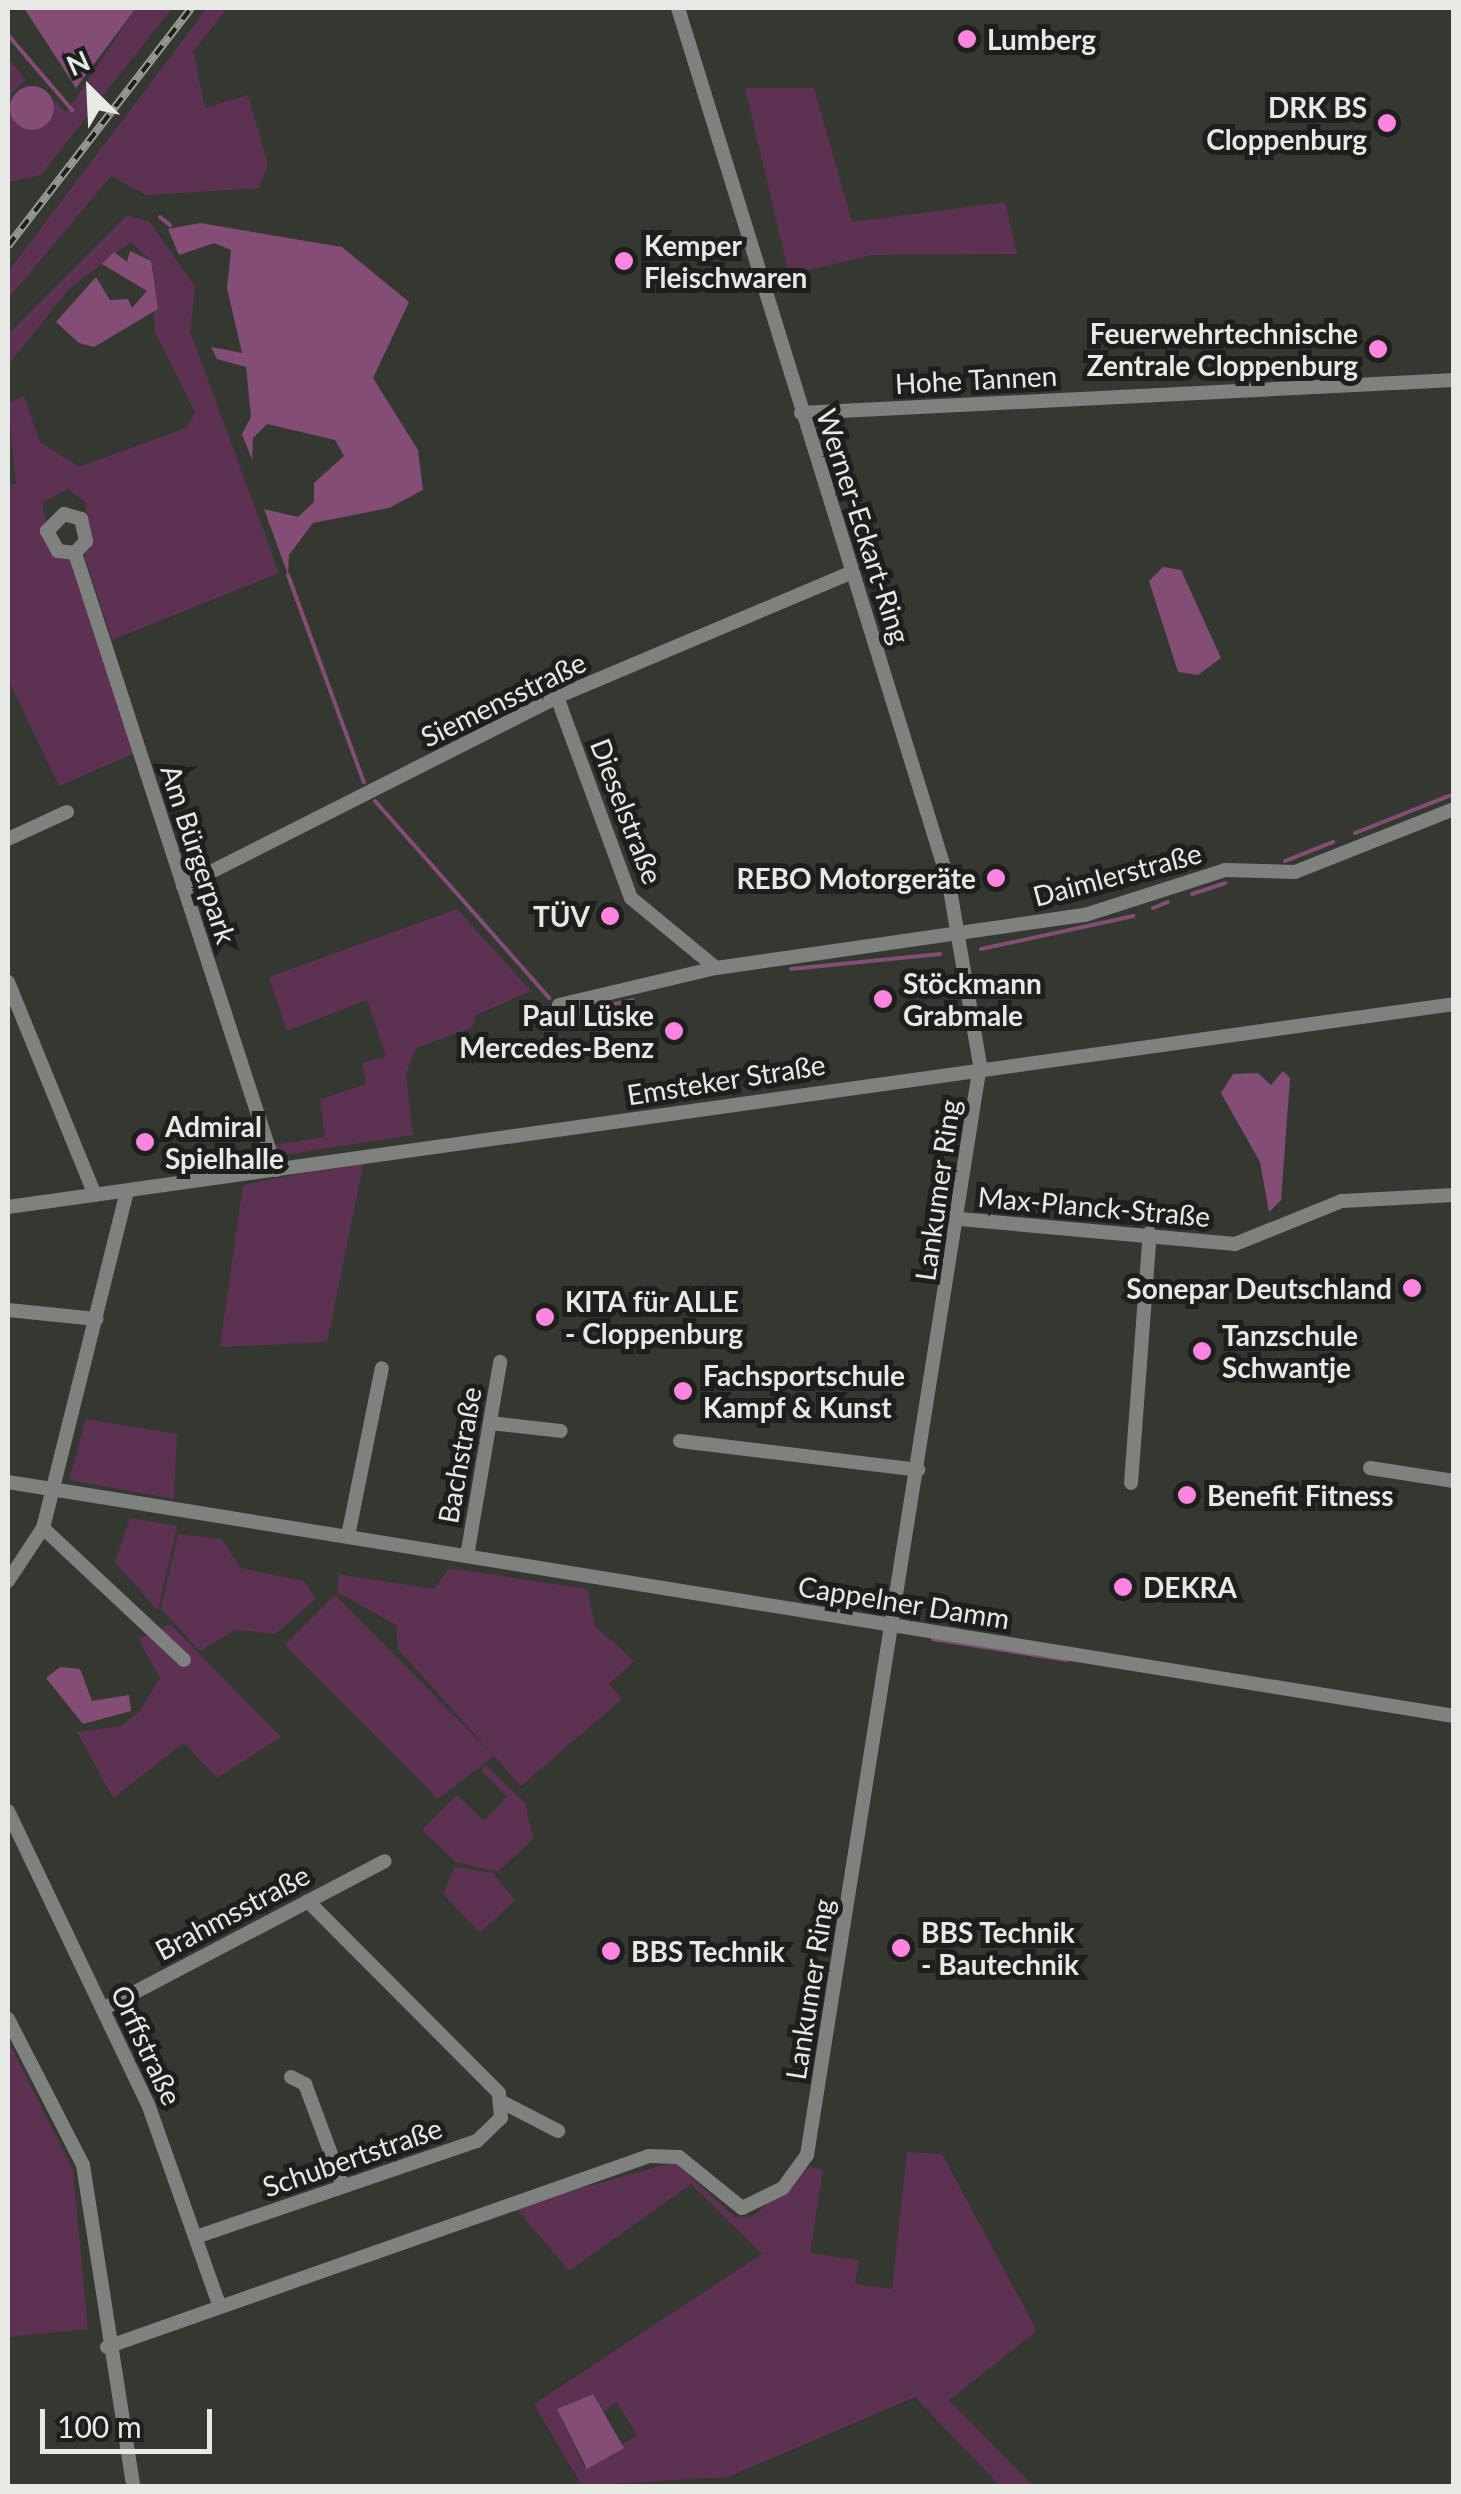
<!DOCTYPE html>
<html>
<head>
<meta charset="utf-8">
<style>
	body { margin:0 }
	#map { position:relative; width:1461px; height:2494px; overflow:hidden; background:#353831; font-family:Lato,sans-serif }
	div>[style] { position:absolute }
	.green>* { inset:0; background:#5c3151 }
	.water>* { inset:0; background:#844d75 }
	.round { border-radius:50% }
	.stream>* { height:4px; margin:-2px; padding:0 2px; transform-origin:2px; border-radius:2px; background:#844d75 }
	.minor>* { height:14px; margin:-7px; padding:0 7px; transform-origin:7px; border-radius:7px; background:#7f817e }
	.rail>* { height:8px; margin-top:-4px; transform-origin:0; background:repeating-linear-gradient(90deg,#1d1f1c 0 11px,#959893 0 22px); box-sizing:border-box; border-block:2px solid #959893 }
	.dots>* { width:28px; height:28px; translate:-50% -50%; box-sizing:border-box; border:5px solid #1d1f1c; border-radius:50% }
	span { translate:-50% -50%; white-space:nowrap; text-align:center; line-height:1.15; -webkit-text-stroke:10px #1d1f1c; paint-order:stroke }
	.poi-label { font-size:28px; color:#e7e9e5; font-weight:700 }
	.left { translate:0 -50%; text-align:left }
	.right { translate:-100% -50%; text-align:right }
	.street-label { font-size:28px; color:#e7e9e5 }
	.frame { position:absolute; inset:0; border:10px solid #e7e9e5; pointer-events:none }
	.north { position:absolute; left:40px; top:40px; width:100px; height:100px; -webkit-text-stroke:8px #1d1f1c; paint-order:stroke; rotate:336deg; font-size:28px; font-weight:700; line-height:40px; text-align:center; color:#e7e9e5 }
	.north::after { content:''; display:block; margin:auto; width:35px; height:45px; background:#e7e9e5; clip-path:polygon(50% 0,100% 100%,50% 72%,0 100%) }
	.scale { position:absolute; left:40px; top:2409px; width:172px; height:45px; box-sizing:border-box; border:5px solid #e7e9e5; border-top:0; padding-left:12px; font-size:30px; line-height:35px; white-space:nowrap; color:#e7e9e5; -webkit-text-stroke:8px #1d1f1c; paint-order:stroke }
</style>
</head>
<body>
<div id="map">
	<div class="green">
		<div style="clip-path:polygon(136px 8px,172px 8px,41px 175px,8px 182px,8px 59px,26px 80px,10px 95px,18px 119px,54px 117px,54px 99px,66px 113px)"></div>
		<div style="clip-path:polygon(207px 8px,227px 8px,193px 52px,205px 108px,248px 95px,268px 165px,259px 188px,146px 195px,111px 176px,8px 299px,8px 272px)"></div>
		<div style="clip-path:polygon(745px 88px,814px 88px,852px 222px,1005px 202px,1017px 254px,871px 255px,789px 275px)"></div>
		<div style="clip-path:polygon(127px 215px,150px 222px,195px 287px,190px 331px,279px 573px,112px 640px,85px 558px,86px 503px,68px 489px,42px 503px,53px 555px,73px 558px,135px 753px,59px 786px,8px 679px,8px 484px,16px 484px,8px 404px,24px 396px,40px 442px,79px 467px,186px 428px,195px 413px,155px 332px,151px 261px,131px 242px,70px 288px,8px 365px,8px 334px)"></div>
		<div style="clip-path:polygon(457px 909px,531px 991px,476px 1015px,472px 1028px,416px 1048px,406px 1074px,413px 1135px,277px 1156px,273px 1145px,325px 1137px,320px 1099px,366px 1084px,362px 1063px,386px 1056px,367px 1000px,287px 1031px,269px 977px)"></div>
		<div style="clip-path:polygon(364px 1161px,327px 1342px,220px 1347px,243px 1185px)"></div>
		<div style="clip-path:polygon(86px 1419px,177px 1434px,174px 1499px,69px 1480px)"></div>
		<div style="clip-path:polygon(130px 1518px,177px 1526px,158px 1611px,115px 1562px)"></div>
		<div style="clip-path:polygon(178px 1534px,221px 1539px,241px 1568px,304px 1581px,316px 1599px,275px 1634px,235px 1630px,200px 1651px,161px 1609px)"></div>
		<div style="clip-path:polygon(449px 1568px,587px 1589px,595px 1626px,634px 1661px,609px 1684px,622px 1699px,521px 1786px,398px 1649px,396px 1625px,337px 1592px,339px 1574px,434px 1589px)"></div>
		<div style="clip-path:polygon(335px 1595px,494px 1756px,438px 1799px,285px 1645px)"></div>
		<div style="clip-path:polygon(170px 1624px,281px 1737px,217px 1778px,184px 1743px,113px 1798px,77px 1732px,121px 1726px,140px 1711px,160px 1678px,138px 1639px)"></div>
		<div style="clip-path:polygon(486px 1765px,525px 1803px,533px 1839px,498px 1872px,456px 1862px,422px 1830px,457px 1795px,484px 1821px,507px 1797px,481px 1770px)"></div>
		<div style="clip-path:polygon(454px 1867px,493px 1873px,515px 1900px,480px 1933px,443px 1894px)"></div>
		<div style="clip-path:polygon(8px 2040px,73px 2170px,88px 2329px,8px 2337px)"></div>
		<div style="clip-path:polygon(evenodd,907px 2152px,942px 2154px,1037px 2331px,949px 2400px,1033px 2486px,1000px 2486px,915px 2397px,728px 2477px,582px 2486px,534px 2404px,762px 2254px,691px 2184px,569px 2271px,515px 2207px,674px 2162px,735px 2217px,753px 2216px,810px 2167px,823px 2170px,810px 2253px,859px 2260px,855px 2284px,892px 2289px,907px 2152px,592px 2394px,602px 2413px,617px 2402px,637px 2435px,584px 2467px,557px 2409px,592px 2394px)"></div>
	</div>
	<div class="water">
		<div style="clip-path:polygon(24px 8px,136px 8px,76px 88px)"></div>
		<div class="round" style="left:10px;top:86px;width:44px;height:44px"></div>
		<div style="clip-path:polygon(200px 223px,342px 247px,409px 302px,373px 378px,418px 450px,423px 490px,389px 508px,313px 523px,289px 555px,288px 575px,264px 509px,298px 517px,314px 502px,314px 483px,344px 456px,335px 440px,267px 424px,253px 438px,252px 460px,242px 434px,251px 417px,246px 367px,217px 359px,211px 347px,242px 353px,227px 288px,231px 250px,214px 243px,179px 255px,168px 229px)"></div>
		<div style="clip-path:polygon(130px 251px,151px 261px,158px 309px,94px 347px,79px 343px,56px 322px,96px 277px,110px 300px,128px 299px,132px 308px,147px 291px,102px 264px,114px 252px,127px 262px)"></div>
		<div style="clip-path:polygon(1163px 567px,1181px 570px,1221px 658px,1198px 675px,1178px 672px,1149px 581px)"></div>
		<div style="clip-path:polygon(1283px 1071px,1290px 1078px,1281px 1200px,1269px 1212px,1260px 1162px,1221px 1093px,1233px 1074px,1258px 1073px,1271px 1085px)"></div>
		<div style="clip-path:polygon(60px 1667px,80px 1669px,92px 1701px,129px 1695px,131px 1711px,83px 1724px,46px 1678px)"></div>
		<div style="clip-path:polygon(593px 2394px,624px 2448px,587px 2469px,557px 2409px)"></div>
	</div>
	<div class="stream">
		<div style="left:8px;top:35px;width:99px;rotate:49.5deg"></div>
		<div style="left:160px;top:217px;width:13px;rotate:39deg"></div>
		<div style="left:288px;top:575px;width:221px;rotate:69.9deg"></div>
		<div style="left:375px;top:801px;width:263px;rotate:48.5deg"></div>
		<div style="left:1355px;top:833px;width:106px;rotate:-21.5deg"></div>
		<div style="left:1285px;top:861px;width:52px;rotate:-21.6deg"></div>
		<div style="left:1192px;top:894px;width:35px;rotate:-18deg"></div>
		<div style="left:1153px;top:908px;width:16px;rotate:-22deg"></div>
		<div style="left:981px;top:949px;width:156px;rotate:-12.2deg"></div>
		<div style="left:791px;top:969px;width:150px;rotate:-5.7deg"></div>
		<div style="left:565px;top:1014px;width:69px;rotate:-11.6deg"></div>
		<div style="left:933px;top:1639px;width:136px;rotate:8.9deg"></div>
	</div>
	<div class="minor">
		<div style="left:801px;top:413px;width:654px;rotate:-2.89deg"></div>
		<div style="left:75px;top:553px;width:17px;rotate:-173deg"></div>
		<div style="left:58px;top:551px;width:23px;rotate:-119deg"></div>
		<div style="left:47px;top:531px;width:24px;rotate:-45deg"></div>
		<div style="left:64px;top:514px;width:18px;rotate:16deg"></div>
		<div style="left:81px;top:519px;width:23px;rotate:77deg"></div>
		<div style="left:86px;top:541px;width:16px;rotate:133deg"></div>
		<div style="left:75px;top:553px;width:649px;rotate:71.96deg"></div>
		<div style="left:557px;top:697px;width:214px;rotate:69.8deg"></div>
		<div style="left:631px;top:898px;width:110px;rotate:39.5deg"></div>
		<div style="left:8px;top:839px;width:65px;rotate:-24.6deg"></div>
		<div style="left:183px;top:886px;width:421px;rotate:-26.8deg"></div>
		<div style="left:559px;top:696px;width:318px;rotate:-22.9deg"></div>
		<div style="left:8px;top:982px;width:230px;rotate:67.8deg"></div>
		<div style="left:559px;top:1005px;width:161px;rotate:-13.3deg"></div>
		<div style="left:716px;top:968px;width:373px;rotate:-8.2deg"></div>
		<div style="left:1085px;top:915px;width:147px;rotate:-17.8deg"></div>
		<div style="left:1225px;top:870px;width:70px;rotate:1.6deg"></div>
		<div style="left:1295px;top:872px;width:171px;rotate:-21.6deg"></div>
		<div style="left:8px;top:1207px;width:1460px;rotate:-7.99deg"></div>
		<div style="left:960px;top:1219px;width:276px;rotate:5.2deg"></div>
		<div style="left:1235px;top:1244px;width:115px;rotate:-21.9deg"></div>
		<div style="left:1342px;top:1201px;width:112px;rotate:-3.1deg"></div>
		<div style="left:8px;top:1310px;width:89px;rotate:5.8deg"></div>
		<div style="left:490px;top:1423px;width:71px;rotate:6.4deg"></div>
		<div style="left:680px;top:1441px;width:240px;rotate:6.9deg"></div>
		<div style="left:1370px;top:1468px;width:85px;rotate:8.8deg"></div>
		<div style="left:8px;top:1482px;width:1465px;rotate:9.19deg"></div>
		<div style="left:1131px;top:1483px;width:251px;rotate:-85.7deg"></div>
		<div style="left:43px;top:1528px;width:193px;rotate:43.1deg"></div>
		<div style="left:348px;top:1536px;width:171px;rotate:-78.6deg"></div>
		<div style="left:467px;top:1556px;width:197px;rotate:-80.3deg"></div>
		<div style="left:8px;top:1581px;width:64px;rotate:-56.6deg"></div>
		<div style="left:43px;top:1528px;width:347px;rotate:-76deg"></div>
		<div style="left:8px;top:1811px;width:325px;rotate:64.5deg"></div>
		<div style="left:148px;top:2104px;width:215px;rotate:70.5deg"></div>
		<div style="left:103px;top:2009px;width:318px;rotate:-27.7deg"></div>
		<div style="left:8px;top:2019px;width:164px;rotate:62.8deg"></div>
		<div style="left:83px;top:2165px;width:325px;rotate:81.1deg"></div>
		<div style="left:291px;top:2077px;width:16px;rotate:27deg"></div>
		<div style="left:305px;top:2084px;width:109px;rotate:69.6deg"></div>
		<div style="left:504px;top:2103px;width:61px;rotate:27.4deg"></div>
		<div style="left:196px;top:2237px;width:297px;rotate:-18.9deg"></div>
		<div style="left:477px;top:2141px;width:33px;rotate:-44deg"></div>
		<div style="left:501px;top:2118px;width:25px;rotate:-95deg"></div>
		<div style="left:499px;top:2093px;width:271px;rotate:-134.9deg"></div>
		<div style="left:107px;top:2347px;width:575px;rotate:-19.41deg"></div>
		<div style="left:649px;top:2156px;width:30px;rotate:2deg"></div>
		<div style="left:679px;top:2157px;width:81px;rotate:39deg"></div>
		<div style="left:742px;top:2208px;width:46px;rotate:-26deg"></div>
		<div style="left:783px;top:2188px;width:41px;rotate:-54deg"></div>
		<div style="left:807px;top:2155px;width:1104px;rotate:-80.98deg"></div>
		<div style="left:980px;top:1065px;width:185px;rotate:-99.7deg"></div>
		<div style="left:949px;top:883px;width:916px;rotate:-107.21deg"></div>
	</div>
	<div class="rail">
		<div style="left:8px;top:246px;width:300px;rotate:-52.4deg"></div>
	</div>
	<div class="dots">
		<div style="left:967px;top:39px;background:#fe85df"></div>
		<div style="left:1387px;top:123px;background:#fe85df"></div>
		<div style="left:624px;top:261px;background:#fe85df"></div>
		<div style="left:1378px;top:349px;background:#fe85df"></div>
		<div style="left:996px;top:878px;background:#fe85df"></div>
		<div style="left:610px;top:916px;background:#fe85df"></div>
		<div style="left:883px;top:999px;background:#fe85df"></div>
		<div style="left:674px;top:1031px;background:#fe85df"></div>
		<div style="left:145px;top:1142px;background:#fe85df"></div>
		<div style="left:1412px;top:1288px;background:#fe85df"></div>
		<div style="left:545px;top:1317px;background:#fe85df"></div>
		<div style="left:1202px;top:1351px;background:#fe85df"></div>
		<div style="left:683px;top:1391px;background:#fe85df"></div>
		<div style="left:1187px;top:1495px;background:#fe85df"></div>
		<div style="left:1123px;top:1587px;background:#fe85df"></div>
		<div style="left:901px;top:1948px;background:#fe85df"></div>
		<div style="left:611px;top:1951px;background:#fe85df"></div>
	</div>
	<div class="poi-label">
		<span class="left" style="left:987px;top:39px">Lumberg</span>
		<span class="right" style="left:1367px;top:123px">DRK BS<br>Cloppenburg</span>
		<span class="left" style="left:644px;top:261px">Kemper<br>Fleischwaren</span>
		<span class="right" style="left:1358px;top:349px">Feuerwehrtechnische<br>Zentrale Cloppenburg</span>
		<span class="right" style="left:976px;top:878px">REBO Motorgeräte</span>
		<span class="right" style="left:590px;top:916px">TÜV</span>
		<span class="left" style="left:903px;top:999px">Stöckmann<br>Grabmale</span>
		<span class="right" style="left:654px;top:1031px">Paul Lüske<br>Mercedes-Benz</span>
		<span class="left" style="left:165px;top:1142px">Admiral<br>Spielhalle</span>
		<span class="right" style="left:1392px;top:1288px">Sonepar Deutschland</span>
		<span class="left" style="left:565px;top:1317px">KITA für ALLE<br>- Cloppenburg</span>
		<span class="left" style="left:1222px;top:1351px">Tanzschule<br>Schwantje</span>
		<span class="left" style="left:703px;top:1391px">Fachsportschule<br>Kampf &amp; Kunst</span>
		<span class="left" style="left:1207px;top:1495px">Benefit Fitness</span>
		<span class="left" style="left:1143px;top:1587px">DEKRA</span>
		<span class="left" style="left:921px;top:1948px">BBS Technik<br>- Bautechnik</span>
		<span class="left" style="left:631px;top:1951px">BBS Technik</span>
	</div>
	<div class="street-label">
		<span style="left:976px;top:379px;rotate:-3deg">Hohe Tannen</span>
		<span style="left:864px;top:526px;rotate:72deg">Werner-Eckart-Ring</span>
		<span style="left:503px;top:699px;rotate:-26deg">Siemensstraße</span>
		<span style="left:627px;top:811px;rotate:69deg">Dieselstraße</span>
		<span style="left:199px;top:854px;rotate:72deg">Am Bürgerpark</span>
		<span style="left:1117px;top:874px;rotate:-15deg">Daimlerstraße</span>
		<span style="left:726px;top:1079px;rotate:-9deg">Emsteker Straße</span>
		<span style="left:937px;top:1190px;rotate:-82deg">Lankumer Ring</span>
		<span style="left:1094px;top:1206px;rotate:5deg">Max-Planck-Straße</span>
		<span style="left:459px;top:1455px;rotate:-80deg">Bachstraße</span>
		<span style="left:904px;top:1602px;rotate:9deg">Cappelner Damm</span>
		<span style="left:232px;top:1912px;rotate:-28deg">Brahmsstraße</span>
		<span style="left:809px;top:1989px;rotate:-81deg">Lankumer Ring</span>
		<span style="left:147px;top:2045px;rotate:65deg">Orffstraße</span>
		<span style="left:352px;top:2157px;rotate:-19deg">Schubertstraße</span>
	</div>
	<div class="frame"></div>
	<div class="north">N</div>
	<div class="scale">100 m</div>
</div>
</body>
</html>
